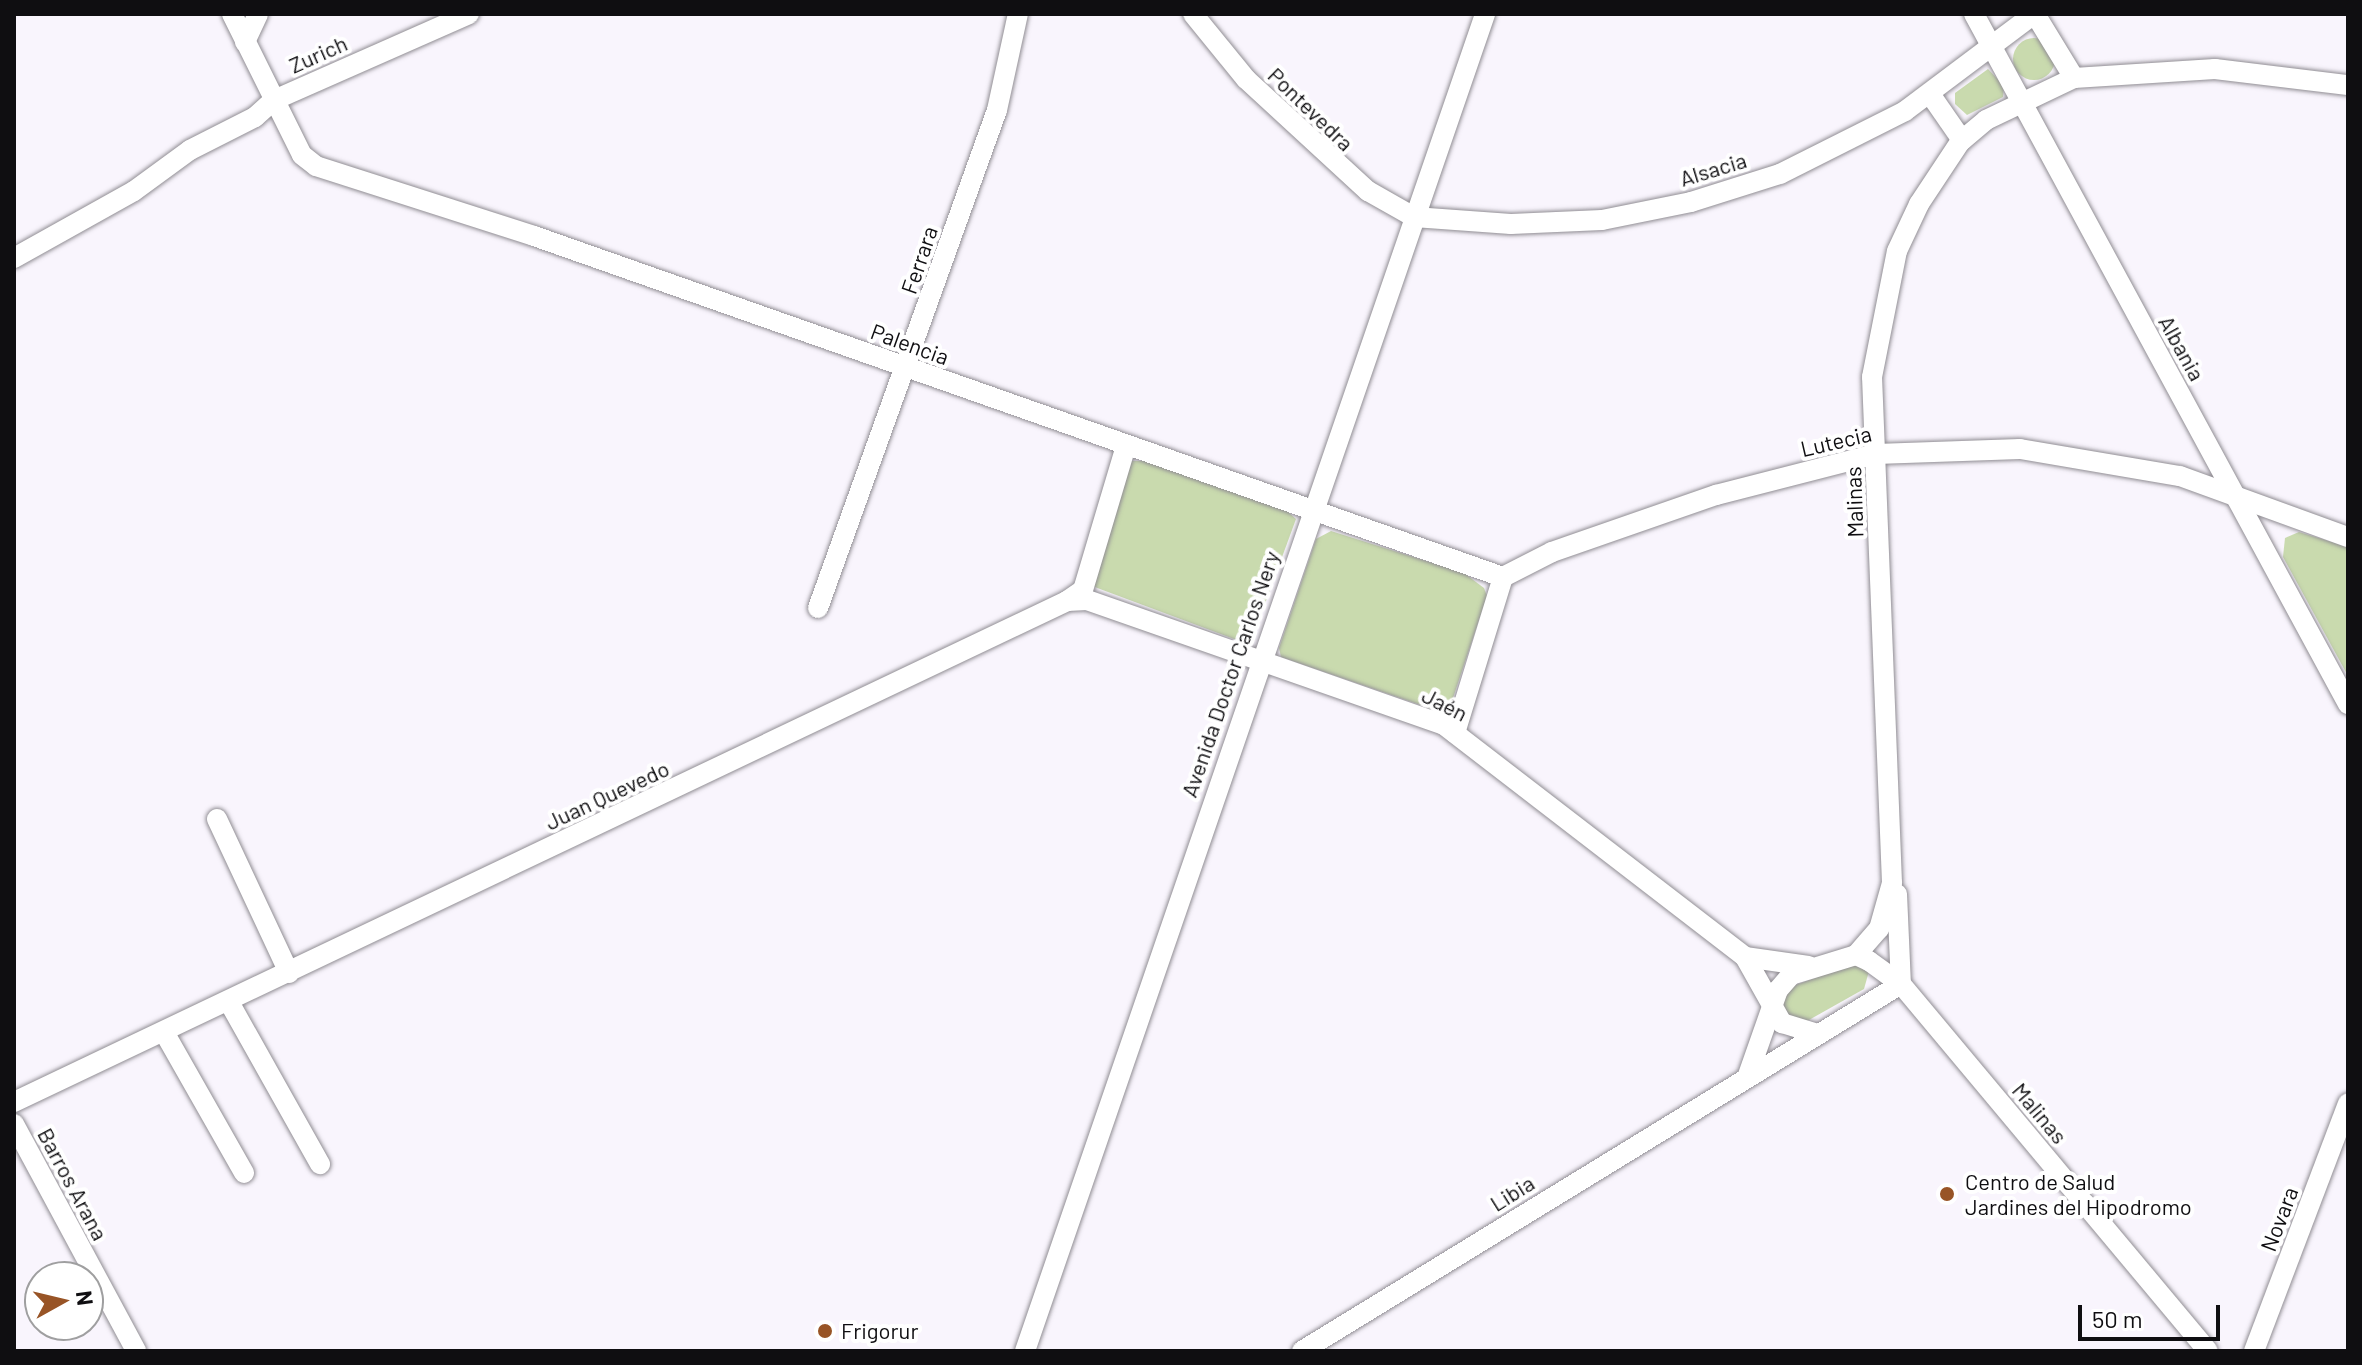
<!DOCTYPE html>
<html>
<head>
<meta charset="utf-8">
<style>
	body { margin:0 }
	#map { position:relative; width:2362px; height:1365px; overflow:hidden; background:#f9f5fd; font-family:Barlow,sans-serif }
	div>[style] { position:absolute }
	.green>* { inset:0; background:#c9daae }
	.round { border-radius:50% }
	.roads { filter:drop-shadow(0 0 2px #908d93) drop-shadow(0 0 2px #908d93) }
	.street>* { height:20px; margin:-10px; padding:0 10px; transform-origin:10px; border-radius:10px; background:#fff }
	.dots>* { width:22px; height:22px; translate:-50% -50%; box-sizing:border-box; border:4px solid #fff; border-radius:50% }
	span { translate:-50% -50%; white-space:nowrap; text-align:center; line-height:1.15; -webkit-text-stroke:8px #fff; paint-order:stroke }
	.street-label { font-size:22px; color:#0f0e11 }
	.poi-label { font-size:22px; color:#0f0e11 }
	.left { translate:0 -50%; text-align:left }
	.frame { position:absolute; inset:0; border:16px solid #0f0e11; pointer-events:none }
	.north { position:absolute; left:24px; top:1261px; width:80px; height:80px; box-sizing:border-box; background:#fff; border:2px solid #9f9fa0; border-radius:50%; rotate:82deg; font-size:22px; font-weight:700; line-height:32px; text-align:center; color:#0f0e11 }
	.north::after { content:''; display:block; margin:auto; width:28px; height:36px; background:#985426; clip-path:polygon(50% 0,100% 100%,50% 72%,0 100%) }
	.scale { position:absolute; left:2078px; top:1305px; width:142px; height:36px; box-sizing:border-box; border:4px solid #0f0e11; border-top:0; padding-left:10px; font-size:24px; line-height:28px; white-space:nowrap; color:#0f0e11; -webkit-text-stroke:6px #fff; paint-order:stroke }
</style>
</head>
<body>
<div id="map">
	<div class="green">
		<div class="round" style="left:2013px;top:38px;width:42px;height:42px"></div>
		<div style="clip-path:polygon(1988px 69px,2004px 86px,2003px 97px,1967px 115px,1955px 104px,1955px 93px)"></div>
		<div style="clip-path:polygon(1130px 461px,1145px 461px,1287px 511px,1296px 519px,1252px 639px,1234px 639px,1092px 586px)"></div>
		<div style="clip-path:polygon(1331px 531px,1464px 573px,1484px 588px,1487px 596px,1450px 707px,1435px 710px,1281px 657px,1279px 648px,1316px 539px)"></div>
		<div style="clip-path:polygon(2299px 532px,2348px 547px,2348px 676px,2283px 557px,2285px 538px)"></div>
		<div style="clip-path:polygon(1853px 964px,1869px 971px,1864px 989px,1800px 1025px,1785px 1022px,1781px 997px,1793px 986px)"></div>
	</div>
	<div class="roads">
		<div class="street">
			<div style="left:232px;top:14px;width:157px;rotate:63.6deg"></div>
			<div style="left:302px;top:155px;width:18px;rotate:38deg"></div>
			<div style="left:316px;top:166px;width:229px;rotate:17.8deg"></div>
			<div style="left:534px;top:236px;width:1027px;rotate:19.39deg"></div>
			<div style="left:1193px;top:14px;width:84px;rotate:50.8deg"></div>
			<div style="left:1246px;top:79px;width:166px;rotate:42.6deg"></div>
			<div style="left:1368px;top:191px;width:53px;rotate:29.5deg"></div>
			<div style="left:1414px;top:217px;width:97px;rotate:4.1deg"></div>
			<div style="left:1511px;top:224px;width:91px;rotate:-2.5deg"></div>
			<div style="left:1602px;top:220px;width:91px;rotate:-11.4deg"></div>
			<div style="left:1691px;top:202px;width:93px;rotate:-17.5deg"></div>
			<div style="left:1780px;top:174px;width:140px;rotate:-26.7deg"></div>
			<div style="left:1905px;top:111px;width:161px;rotate:-36.9deg"></div>
			<div style="left:1974px;top:14px;width:785px;rotate:61.54deg"></div>
			<div style="left:2035px;top:14px;width:75px;rotate:58.6deg"></div>
			<div style="left:245px;top:42px;width:31px;rotate:-65deg"></div>
			<div style="left:1930px;top:94px;width:56px;rotate:55.2deg"></div>
			<div style="left:14px;top:258px;width:137px;rotate:-29.2deg"></div>
			<div style="left:134px;top:191px;width:69px;rotate:-36.2deg"></div>
			<div style="left:190px;top:150px;width:73px;rotate:-26.9deg"></div>
			<div style="left:255px;top:117px;width:25px;rotate:-42deg"></div>
			<div style="left:274px;top:100px;width:213px;rotate:-23.8deg"></div>
			<div style="left:1067px;top:601px;width:20px;rotate:-3deg"></div>
			<div style="left:1087px;top:600px;width:378px;rotate:19.3deg"></div>
			<div style="left:1444px;top:725px;width:380px;rotate:37.6deg"></div>
			<div style="left:1745px;top:957px;width:76px;rotate:60.7deg"></div>
			<div style="left:1782px;top:1023px;width:34px;rotate:17deg"></div>
			<div style="left:818px;top:608px;width:529px;rotate:-70.23deg"></div>
			<div style="left:997px;top:110px;width:98px;rotate:-77.7deg"></div>
			<div style="left:1455px;top:733px;width:163px;rotate:-72.9deg"></div>
			<div style="left:1503px;top:577px;width:55px;rotate:-27deg"></div>
			<div style="left:1552px;top:552px;width:174px;rotate:-19.2deg"></div>
			<div style="left:1716px;top:495px;width:165px;rotate:-14.4deg"></div>
			<div style="left:1876px;top:454px;width:144px;rotate:-2deg"></div>
			<div style="left:2020px;top:449px;width:162px;rotate:9.6deg"></div>
			<div style="left:2180px;top:476px;width:179px;rotate:20deg"></div>
			<div style="left:217px;top:819px;width:170px;rotate:64.9deg"></div>
			<div style="left:1897px;top:894px;width:90px;rotate:87.5deg"></div>
			<div style="left:1856px;top:955px;width:35px;rotate:-49deg"></div>
			<div style="left:1879px;top:929px;width:48px;rotate:-74.2deg"></div>
			<div style="left:1892px;top:883px;width:506px;rotate:-92.26deg"></div>
			<div style="left:1872px;top:377px;width:128px;rotate:-78.8deg"></div>
			<div style="left:1897px;top:251px;width:52px;rotate:-64.9deg"></div>
			<div style="left:1919px;top:204px;width:74px;rotate:-56.5deg"></div>
			<div style="left:1960px;top:142px;width:34px;rotate:-40deg"></div>
			<div style="left:1986px;top:120px;width:98px;rotate:-25.5deg"></div>
			<div style="left:2074px;top:78px;width:141px;rotate:-3.7deg"></div>
			<div style="left:2215px;top:69px;width:134px;rotate:6.9deg"></div>
			<div style="left:1745px;top:957px;width:64px;rotate:8.1deg"></div>
			<div style="left:229px;top:1002px;width:186px;rotate:60.7deg"></div>
			<div style="left:164px;top:1032px;width:162px;rotate:60.4deg"></div>
			<div style="left:1748px;top:1075px;width:90px;rotate:-70.6deg"></div>
			<div style="left:1778px;top:990px;width:20px;rotate:-49deg"></div>
			<div style="left:1791px;top:975px;width:68px;rotate:-17.1deg"></div>
			<div style="left:1856px;top:955px;width:14px;rotate:25deg"></div>
			<div style="left:1869px;top:961px;width:39px;rotate:36deg"></div>
			<div style="left:1901px;top:984px;width:478px;rotate:50.1deg"></div>
			<div style="left:14px;top:1102px;width:1166px;rotate:-25.44deg"></div>
			<div style="left:1067px;top:601px;width:19px;rotate:-35deg"></div>
			<div style="left:1083px;top:590px;width:150px;rotate:-73.4deg"></div>
			<div style="left:14px;top:1124px;width:258px;rotate:61.7deg"></div>
			<div style="left:1025px;top:1351px;width:1414px;rotate:-71.01deg"></div>
			<div style="left:1302px;top:1351px;width:702px;rotate:-31.5deg"></div>
			<div style="left:2254px;top:1351px;width:265px;rotate:-69.2deg"></div>
		</div>
	</div>
	<div class="dots">
		<div style="left:1947px;top:1194px;background:#985426"></div>
		<div style="left:825px;top:1331px;background:#985426"></div>
	</div>
	<div class="street-label">
		<span style="left:318px;top:54px;rotate:-24deg">Zurich</span>
		<span style="left:1311px;top:109px;rotate:44deg">Pontevedra</span>
		<span style="left:1713px;top:169px;rotate:-17deg">Alsacia</span>
		<span style="left:919px;top:260px;rotate:-71deg">Ferrara</span>
		<span style="left:910px;top:344px;rotate:20deg">Palencia</span>
		<span style="left:2182px;top:348px;rotate:61deg">Albania</span>
		<span style="left:1836px;top:441px;rotate:-13deg">Lutecia</span>
		<span style="left:1854px;top:502px;rotate:-92deg">Malinas</span>
		<span style="left:1230px;top:674px;rotate:-71deg">Avenida Doctor Carlos Nery</span>
		<span style="left:1445px;top:704px;rotate:27deg">Jaén</span>
		<span style="left:607px;top:795px;rotate:-25deg">Juan Quevedo</span>
		<span style="left:2040px;top:1113px;rotate:50deg">Malinas</span>
		<span style="left:73px;top:1184px;rotate:62deg">Barros Arana</span>
		<span style="left:1512px;top:1193px;rotate:-32deg">Libia</span>
		<span style="left:2279px;top:1219px;rotate:-69deg">Novara</span>
	</div>
	<div class="poi-label">
		<span class="left" style="left:1965px;top:1194px">Centro de Salud<br>Jardines del Hipodromo</span>
		<span class="left" style="left:841px;top:1331px">Frigorur</span>
	</div>
	<div class="frame"></div>
	<div class="north">N</div>
	<div class="scale">50 m</div>
</div>
</body>
</html>
